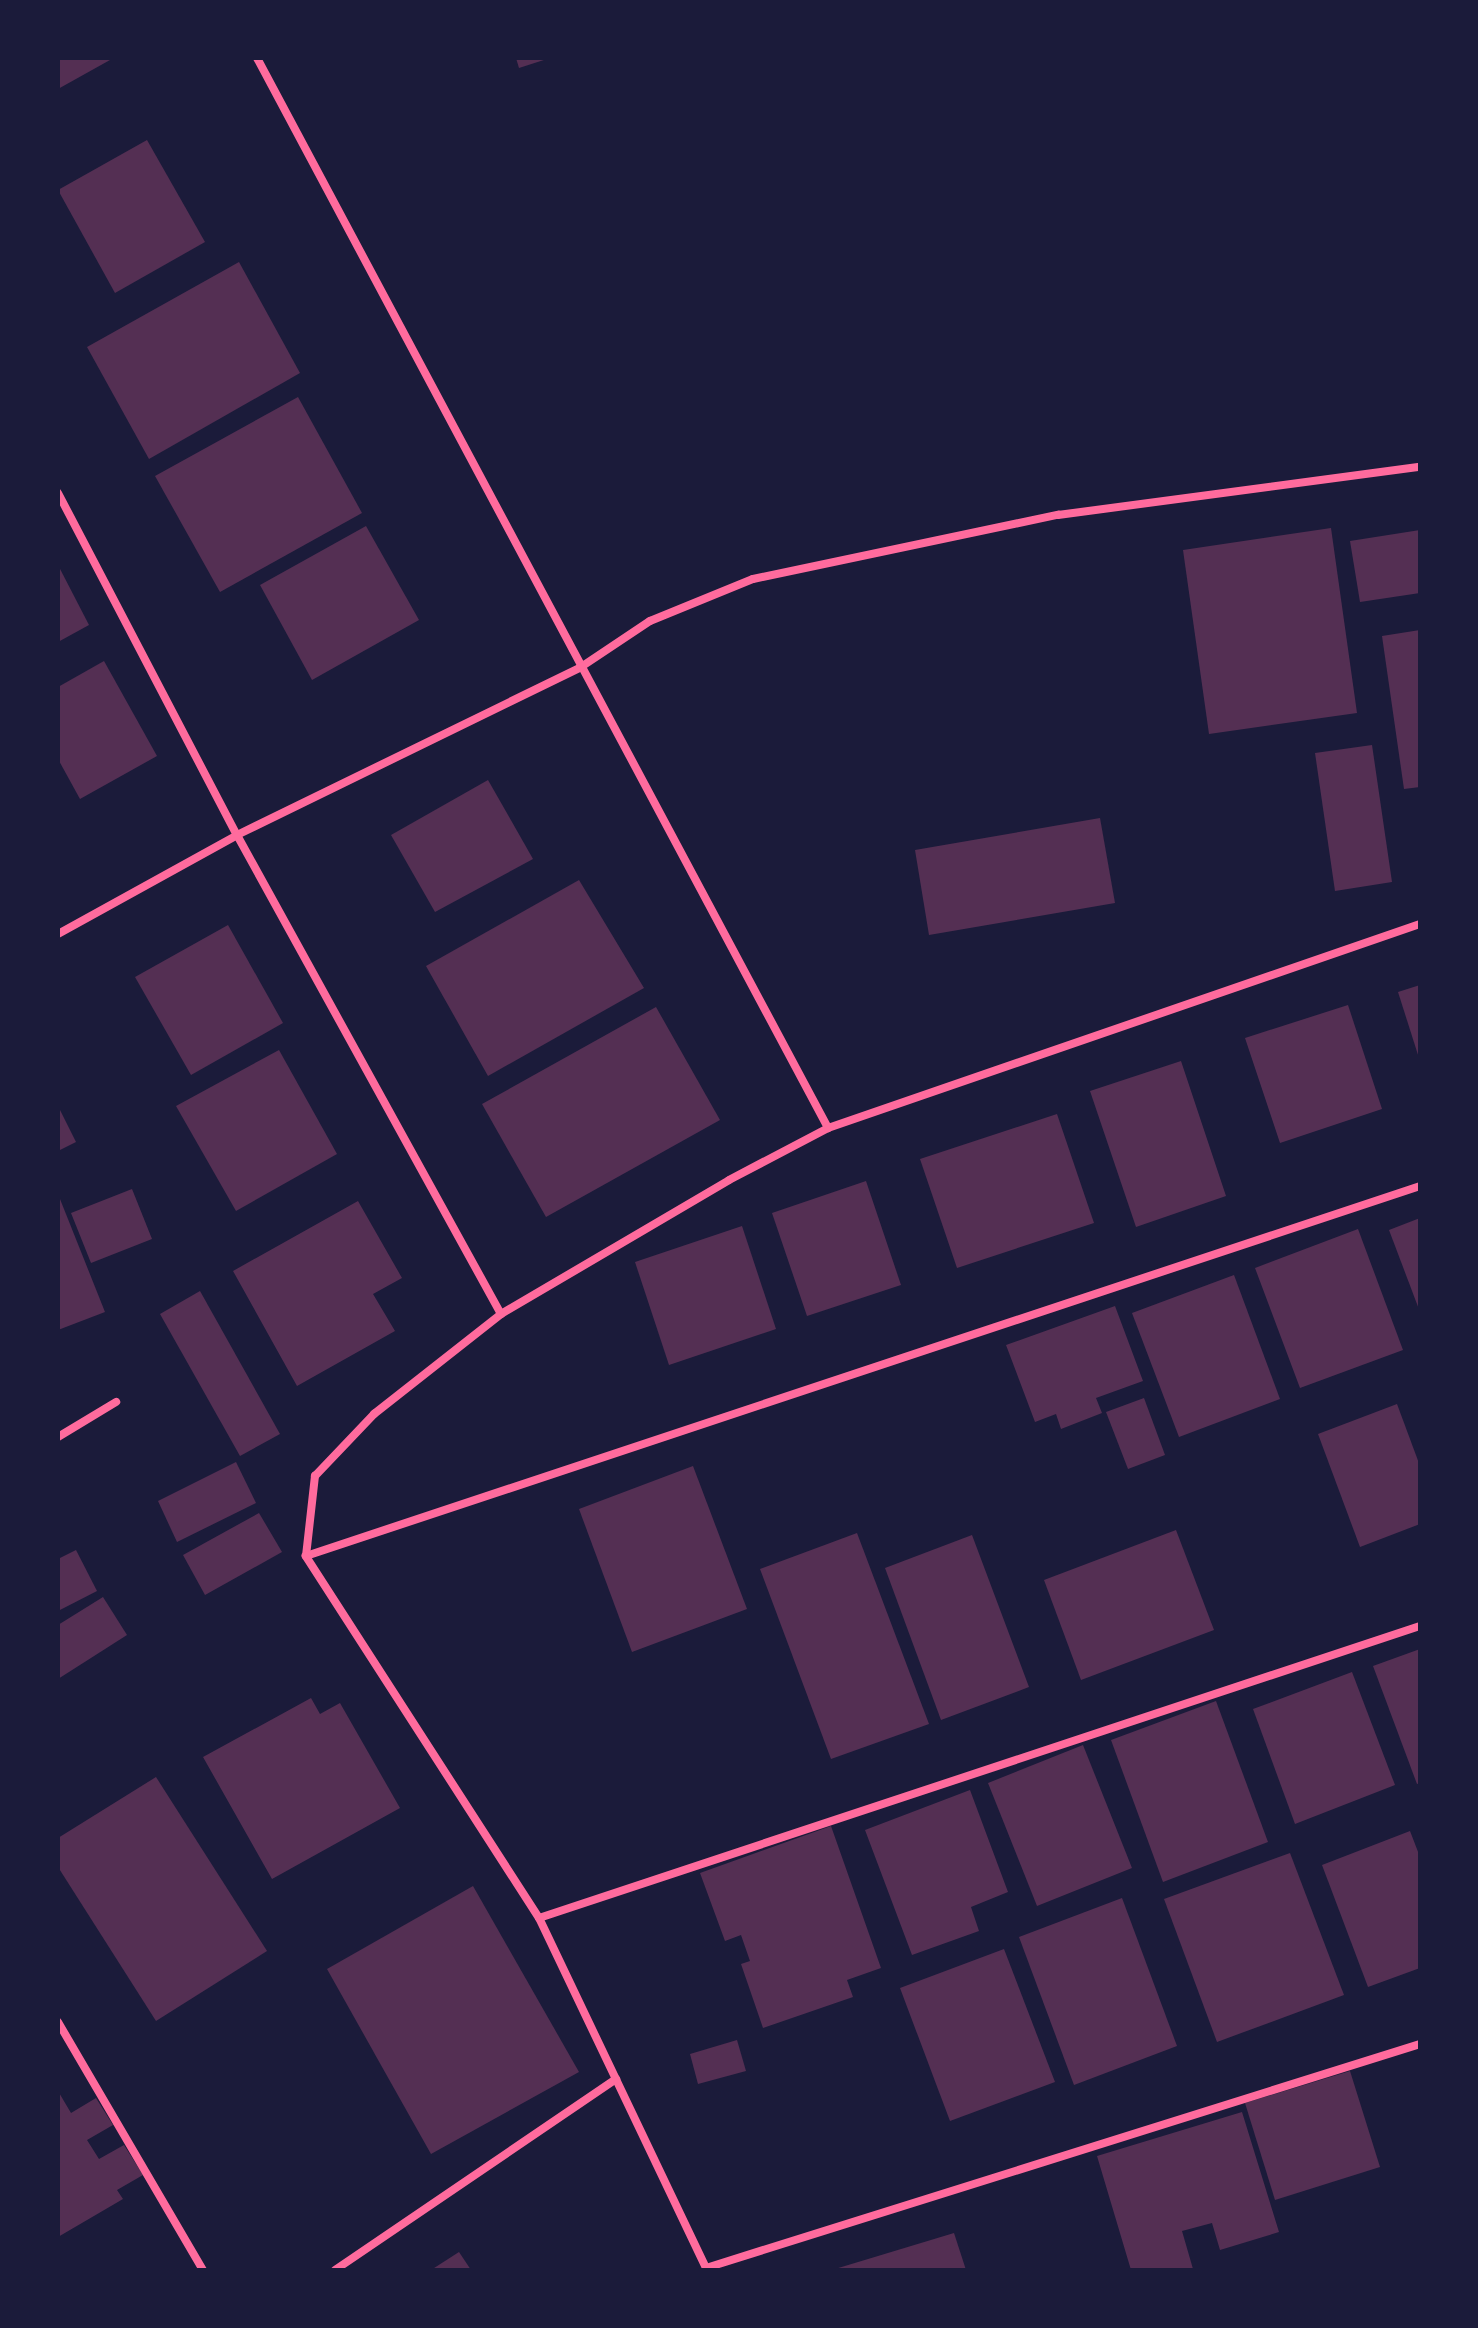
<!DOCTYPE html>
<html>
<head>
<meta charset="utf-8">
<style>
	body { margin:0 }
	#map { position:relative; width:1478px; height:2328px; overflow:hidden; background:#1b1b3a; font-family:Lora,serif }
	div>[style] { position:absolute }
	.building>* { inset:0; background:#542f53 }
	.minor>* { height:8px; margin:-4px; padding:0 4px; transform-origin:4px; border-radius:4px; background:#ff6b9d }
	span { translate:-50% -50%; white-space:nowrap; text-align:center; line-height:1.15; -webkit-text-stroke:8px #1b1b3a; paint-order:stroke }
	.frame { position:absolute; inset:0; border:60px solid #1b1b3a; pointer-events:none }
</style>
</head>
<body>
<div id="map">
	<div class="building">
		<div style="clip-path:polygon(58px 58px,109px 58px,110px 60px,58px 89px)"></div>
		<div style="clip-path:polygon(516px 58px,546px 58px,547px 59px,519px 68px)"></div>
		<div style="clip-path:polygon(147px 140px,205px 242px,115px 293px,58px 190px)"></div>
		<div style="clip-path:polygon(239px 262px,300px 373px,149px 459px,87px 347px)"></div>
		<div style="clip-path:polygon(298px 397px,362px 513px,220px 592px,155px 476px)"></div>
		<div style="clip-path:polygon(366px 526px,419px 620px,312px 680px,260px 585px)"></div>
		<div style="clip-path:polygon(1331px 528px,1357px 713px,1209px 734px,1183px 550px)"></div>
		<div style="clip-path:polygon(1420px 530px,1420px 593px,1360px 602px,1350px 541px)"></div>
		<div style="clip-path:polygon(58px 565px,89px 625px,58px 642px)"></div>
		<div style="clip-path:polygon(1420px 630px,1420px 787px,1404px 789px,1382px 636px)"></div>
		<div style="clip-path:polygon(104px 661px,157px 756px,80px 799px,58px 759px,58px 687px)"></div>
		<div style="clip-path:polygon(1372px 745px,1392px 882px,1335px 891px,1315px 753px)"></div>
		<div style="clip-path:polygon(488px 780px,533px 859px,435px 912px,391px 835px)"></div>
		<div style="clip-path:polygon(1100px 818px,1115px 903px,929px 935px,915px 850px)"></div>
		<div style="clip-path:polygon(579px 880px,644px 988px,488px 1076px,426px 966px)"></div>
		<div style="clip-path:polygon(228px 925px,283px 1023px,191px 1075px,135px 977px)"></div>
		<div style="clip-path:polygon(1420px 985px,1420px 1058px,1419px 1058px,1398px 992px)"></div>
		<div style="clip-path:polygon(1348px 1005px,1382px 1109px,1280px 1143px,1245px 1038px)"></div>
		<div style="clip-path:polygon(656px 1007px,720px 1120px,546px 1217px,482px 1104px)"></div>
		<div style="clip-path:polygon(279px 1050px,337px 1154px,236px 1211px,176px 1106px)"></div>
		<div style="clip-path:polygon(1181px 1061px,1226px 1196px,1136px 1227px,1090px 1091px)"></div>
		<div style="clip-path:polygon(58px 1106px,76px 1142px,58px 1151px)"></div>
		<div style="clip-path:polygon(1057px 1114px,1094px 1223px,957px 1268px,920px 1159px)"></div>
		<div style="clip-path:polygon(866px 1181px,901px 1285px,807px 1316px,772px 1213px)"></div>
		<div style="clip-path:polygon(132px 1189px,152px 1239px,91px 1263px,71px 1213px)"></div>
		<div style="clip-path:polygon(58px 1194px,105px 1312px,58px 1330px)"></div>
		<div style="clip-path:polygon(358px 1201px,402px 1278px,373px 1294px,395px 1331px,297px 1386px,233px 1271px)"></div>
		<div style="clip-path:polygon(1420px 1218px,1420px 1312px,1389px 1230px)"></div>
		<div style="clip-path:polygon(742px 1226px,776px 1329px,669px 1365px,635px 1262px)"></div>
		<div style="clip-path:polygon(1358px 1229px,1403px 1350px,1300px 1388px,1255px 1268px)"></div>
		<div style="clip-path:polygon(1234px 1275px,1280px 1399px,1179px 1437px,1132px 1313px)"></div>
		<div style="clip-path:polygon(200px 1291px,280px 1434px,240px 1456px,160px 1314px)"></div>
		<div style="clip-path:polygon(1115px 1306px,1143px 1381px,1096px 1398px,1102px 1413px,1061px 1429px,1056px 1414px,1035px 1422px,1006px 1345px)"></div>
		<div style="clip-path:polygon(1144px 1398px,1165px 1455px,1128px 1469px,1106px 1412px)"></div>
		<div style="clip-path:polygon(1397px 1404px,1420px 1466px,1420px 1524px,1360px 1547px,1318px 1434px)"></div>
		<div style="clip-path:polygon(236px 1462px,256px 1503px,177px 1542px,158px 1501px)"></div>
		<div style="clip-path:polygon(693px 1466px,747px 1609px,632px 1652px,579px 1509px)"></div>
		<div style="clip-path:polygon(259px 1513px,282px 1552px,205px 1595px,183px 1555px)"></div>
		<div style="clip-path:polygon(1176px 1530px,1214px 1630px,1081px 1680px,1044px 1580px)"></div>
		<div style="clip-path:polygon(857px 1533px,929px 1724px,831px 1759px,760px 1569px)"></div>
		<div style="clip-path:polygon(972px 1535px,1029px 1687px,941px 1720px,885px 1568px)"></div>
		<div style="clip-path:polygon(76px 1550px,97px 1591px,58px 1611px,58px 1559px)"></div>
		<div style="clip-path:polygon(103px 1597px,127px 1635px,58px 1679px,58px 1625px)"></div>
		<div style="clip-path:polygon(1420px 1649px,1420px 1783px,1417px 1784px,1373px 1666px)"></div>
		<div style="clip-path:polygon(1352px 1672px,1395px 1785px,1295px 1824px,1253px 1709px)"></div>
		<div style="clip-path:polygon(311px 1698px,320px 1714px,340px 1703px,400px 1808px,272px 1879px,203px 1757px)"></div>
		<div style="clip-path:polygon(1216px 1701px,1268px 1842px,1163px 1882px,1111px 1740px)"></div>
		<div style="clip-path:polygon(1083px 1745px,1132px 1868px,1037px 1906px,988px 1783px)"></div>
		<div style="clip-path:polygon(156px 1777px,267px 1951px,156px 2021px,58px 1867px,58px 1838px)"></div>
		<div style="clip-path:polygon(970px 1790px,1008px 1892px,971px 1907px,979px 1931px,912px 1955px,865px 1830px)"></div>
		<div style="clip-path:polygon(831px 1826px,881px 1968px,847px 1980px,853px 1997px,763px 2028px,741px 1964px,750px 1961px,741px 1935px,725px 1941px,700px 1873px)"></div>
		<div style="clip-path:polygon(1410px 1831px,1420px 1857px,1420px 1968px,1368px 1987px,1322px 1865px)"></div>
		<div style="clip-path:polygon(1290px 1853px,1344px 1995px,1217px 2042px,1164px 1899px)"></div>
		<div style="clip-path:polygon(473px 1886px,579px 2072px,431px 2154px,327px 1969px)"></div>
		<div style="clip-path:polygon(1122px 1898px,1177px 2046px,1074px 2085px,1019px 1937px)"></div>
		<div style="clip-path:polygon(1004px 1949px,1055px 2082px,950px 2121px,900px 1988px)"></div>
		<div style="clip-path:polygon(737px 2040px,746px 2071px,698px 2084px,690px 2054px)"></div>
		<div style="clip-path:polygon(1350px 2071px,1380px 2167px,1275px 2200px,1245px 2103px)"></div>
		<div style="clip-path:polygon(58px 2091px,71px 2113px,96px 2098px,113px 2125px,87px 2140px,99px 2159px,124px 2145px,143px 2175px,117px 2190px,123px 2199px,58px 2237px)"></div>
		<div style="clip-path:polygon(1242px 2112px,1279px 2232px,1220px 2250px,1212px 2223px,1182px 2231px,1193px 2269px,1131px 2270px,1097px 2156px)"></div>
		<div style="clip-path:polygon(954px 2233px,966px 2270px,835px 2270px,835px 2269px)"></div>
		<div style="clip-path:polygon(459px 2252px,471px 2270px,431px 2270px)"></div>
	</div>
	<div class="minor">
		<div style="left:257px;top:58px;width:1213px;rotate:61.91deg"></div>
		<div style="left:58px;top:493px;width:386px;rotate:62.4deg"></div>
		<div style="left:237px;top:835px;width:547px;rotate:61.14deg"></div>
		<div style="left:58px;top:934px;width:205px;rotate:-28.9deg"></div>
		<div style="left:237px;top:835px;width:383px;rotate:-26deg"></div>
		<div style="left:581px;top:667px;width:83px;rotate:-33.7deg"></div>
		<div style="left:650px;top:621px;width:111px;rotate:-22.2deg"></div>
		<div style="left:753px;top:579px;width:312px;rotate:-11.9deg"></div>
		<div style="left:1058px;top:515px;width:365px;rotate:-7.6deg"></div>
		<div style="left:58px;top:1437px;width:68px;rotate:-31.1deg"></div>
		<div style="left:306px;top:1556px;width:81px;rotate:-83.6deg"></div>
		<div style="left:315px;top:1476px;width:86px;rotate:-46.4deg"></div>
		<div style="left:374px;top:1414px;width:162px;rotate:-38.2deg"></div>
		<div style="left:501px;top:1314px;width:264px;rotate:-30.4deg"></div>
		<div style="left:729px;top:1180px;width:112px;rotate:-27.7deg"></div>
		<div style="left:828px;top:1128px;width:626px;rotate:-19.01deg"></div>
		<div style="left:539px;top:1918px;width:928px;rotate:-18.34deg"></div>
		<div style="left:58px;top:2022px;width:287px;rotate:59.7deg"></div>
		<div style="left:706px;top:2268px;width:748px;rotate:-17.42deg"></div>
		<div style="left:335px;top:2270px;width:340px;rotate:-34.2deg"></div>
		<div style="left:707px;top:2270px;width:390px;rotate:-115.5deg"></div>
		<div style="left:539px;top:1918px;width:431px;rotate:-122.8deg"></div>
		<div style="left:306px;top:1556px;width:1174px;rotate:-18.37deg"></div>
	</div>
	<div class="frame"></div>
</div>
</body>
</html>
